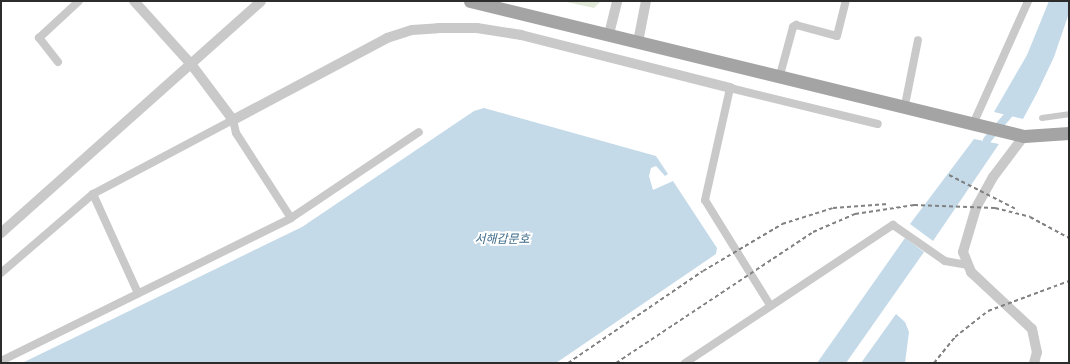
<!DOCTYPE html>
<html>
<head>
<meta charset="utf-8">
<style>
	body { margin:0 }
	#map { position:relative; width:1070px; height:364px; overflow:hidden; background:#fff; font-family:"Public Sans","Noto Sans KR",sans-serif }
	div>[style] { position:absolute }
	.green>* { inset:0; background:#e1e9d9 }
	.water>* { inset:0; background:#c5dae9 }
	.canal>* { height:8px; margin:-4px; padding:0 4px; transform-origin:4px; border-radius:4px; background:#c5dae9 }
	.pedestrian>* { height:6px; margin:-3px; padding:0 3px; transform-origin:3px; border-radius:3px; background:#c9c9c9 }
	.minor>* { height:8px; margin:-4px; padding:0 4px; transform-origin:4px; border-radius:4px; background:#c9c9c9 }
	.tertiary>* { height:10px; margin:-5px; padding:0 5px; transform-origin:5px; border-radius:5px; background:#c9c9c9 }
	.primary>* { height:13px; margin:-6.5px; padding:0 6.5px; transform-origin:6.5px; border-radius:6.5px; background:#a4a4a4 }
	.rail>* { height:2px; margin-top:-1px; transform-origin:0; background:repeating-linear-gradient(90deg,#818181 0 4px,transparent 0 7px) }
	span { translate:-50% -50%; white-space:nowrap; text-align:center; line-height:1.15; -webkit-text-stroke:4px #fff; paint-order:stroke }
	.water-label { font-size:12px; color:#3d6b8a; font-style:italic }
	.frame { position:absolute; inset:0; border:2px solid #2c2c2c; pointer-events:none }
</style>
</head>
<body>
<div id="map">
	<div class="green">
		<div style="clip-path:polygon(562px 1px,600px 1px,600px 2px,594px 8px)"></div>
	</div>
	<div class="water">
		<div style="clip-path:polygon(1049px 1px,1069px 1px,1069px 13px,1054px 57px,1037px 93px,1023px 119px,994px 112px,1027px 55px)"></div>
		<div style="clip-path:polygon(484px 108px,656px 156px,668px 174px,665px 176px,656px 166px,651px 168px,649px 176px,653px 190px,673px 181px,717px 248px,716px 254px,556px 363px,22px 363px,302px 227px,474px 111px)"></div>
		<div style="clip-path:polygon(974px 139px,999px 144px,933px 241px,910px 224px)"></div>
		<div style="clip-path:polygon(905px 238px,924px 252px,846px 363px,817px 363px)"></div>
		<div style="clip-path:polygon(896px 314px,905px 322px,909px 332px,905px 363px,861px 363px)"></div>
	</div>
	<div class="canal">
		<div style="left:987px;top:140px;width:45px;rotate:-49.5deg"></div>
	</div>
	<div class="pedestrian">
		<div style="left:1042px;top:118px;width:27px;rotate:-8deg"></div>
	</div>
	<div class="minor">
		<div style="left:58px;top:62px;width:31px;rotate:-128deg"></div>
		<div style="left:39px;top:38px;width:54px;rotate:-42.8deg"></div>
		<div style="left:780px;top:75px;width:50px;rotate:-74.8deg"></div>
		<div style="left:793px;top:27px;width:4px;rotate:-34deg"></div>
		<div style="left:796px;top:25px;width:42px;rotate:15deg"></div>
		<div style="left:837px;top:36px;width:36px;rotate:-76deg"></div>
		<div style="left:905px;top:105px;width:66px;rotate:-78.7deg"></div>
		<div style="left:974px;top:122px;width:133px;rotate:-65.9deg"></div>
		<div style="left:93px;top:194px;width:109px;rotate:65.6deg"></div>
		<div style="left:1px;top:273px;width:121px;rotate:-40.7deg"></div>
		<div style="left:93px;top:194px;width:158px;rotate:-27.9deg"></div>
		<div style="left:233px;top:120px;width:13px;rotate:77deg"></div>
		<div style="left:236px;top:133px;width:101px;rotate:57.1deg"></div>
		<div style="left:770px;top:305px;width:123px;rotate:-121.8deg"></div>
		<div style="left:705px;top:200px;width:115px;rotate:-77.4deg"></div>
		<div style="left:730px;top:88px;width:152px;rotate:13.7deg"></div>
		<div style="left:1px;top:361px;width:323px;rotate:-26.2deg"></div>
		<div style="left:291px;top:218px;width:154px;rotate:-33.9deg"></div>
		<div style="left:685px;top:363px;width:250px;rotate:-33.6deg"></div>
		<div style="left:893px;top:225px;width:63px;rotate:34.7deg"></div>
		<div style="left:945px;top:261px;width:22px;rotate:10deg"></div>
	</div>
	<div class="tertiary">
		<div style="left:134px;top:1px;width:85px;rotate:47.9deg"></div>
		<div style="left:191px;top:64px;width:70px;rotate:53.1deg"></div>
		<div style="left:233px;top:120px;width:174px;rotate:-28deg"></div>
		<div style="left:387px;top:38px;width:26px;rotate:-18deg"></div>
		<div style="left:412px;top:30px;width:26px;rotate:-4deg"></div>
		<div style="left:438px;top:28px;width:39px"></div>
		<div style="left:477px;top:28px;width:45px;rotate:9deg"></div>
		<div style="left:521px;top:35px;width:216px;rotate:14.2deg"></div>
		<div style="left:609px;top:34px;width:34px;rotate:-76deg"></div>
		<div style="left:638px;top:42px;width:42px;rotate:-79deg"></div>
		<div style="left:1024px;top:136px;width:51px;rotate:127.1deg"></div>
		<div style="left:993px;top:177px;width:35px;rotate:119deg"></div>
		<div style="left:976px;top:208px;width:46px;rotate:106.5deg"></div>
		<div style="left:963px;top:252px;width:22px;rotate:68deg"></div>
		<div style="left:971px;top:272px;width:83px;rotate:43.1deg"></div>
		<div style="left:1032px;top:329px;width:24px;rotate:78deg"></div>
		<div style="left:1037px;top:352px;width:11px;rotate:105deg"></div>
		<div style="left:1px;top:233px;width:348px;rotate:-41.7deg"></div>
	</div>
	<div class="primary">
		<div style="left:470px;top:1px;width:570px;rotate:13.7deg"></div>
		<div style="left:1024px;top:136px;width:45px;rotate:-3.8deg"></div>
	</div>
	<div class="rail">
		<div style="left:949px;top:175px;width:77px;rotate:26.9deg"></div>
		<div style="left:568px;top:363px;width:163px;rotate:-34.3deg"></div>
		<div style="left:703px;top:271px;width:92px;rotate:-30.7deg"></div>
		<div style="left:782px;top:224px;width:53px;rotate:-17.4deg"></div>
		<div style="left:833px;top:208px;width:55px;rotate:-4.2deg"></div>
		<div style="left:616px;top:363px;width:237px;rotate:-33.6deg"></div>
		<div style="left:813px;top:232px;width:46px;rotate:-23.2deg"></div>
		<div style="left:855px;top:214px;width:60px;rotate:-8.7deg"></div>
		<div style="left:914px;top:205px;width:81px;rotate:2.1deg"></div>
		<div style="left:995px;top:208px;width:36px;rotate:14deg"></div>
		<div style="left:1030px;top:217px;width:44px;rotate:28.3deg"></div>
		<div style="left:934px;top:363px;width:33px;rotate:-51deg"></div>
		<div style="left:955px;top:337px;width:42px;rotate:-38.2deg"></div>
		<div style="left:988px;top:311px;width:86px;rotate:-20.3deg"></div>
	</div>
	<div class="water-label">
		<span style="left:502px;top:240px">서해갑문호</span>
	</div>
	<div class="frame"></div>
</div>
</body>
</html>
